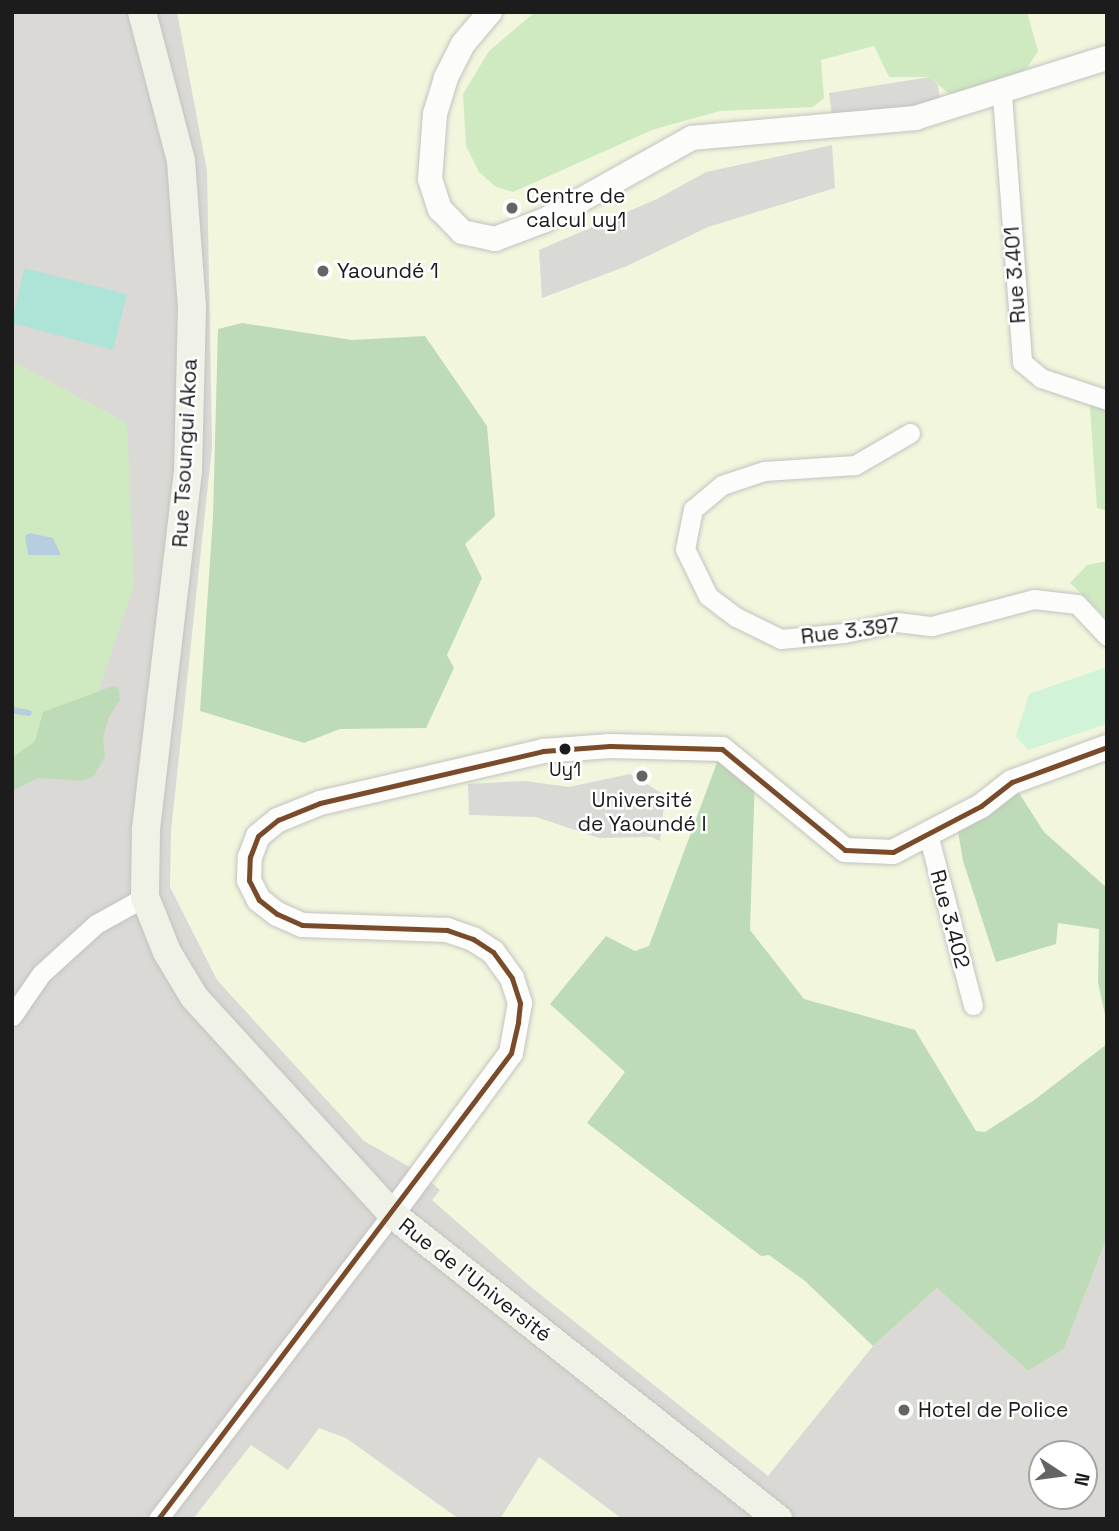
<!DOCTYPE html>
<html>
<head>
<meta charset="utf-8">
<style>
	body { margin:0 }
	#map { position:relative; width:1119px; height:1531px; overflow:hidden; background:#ebeae4; font-family:"Space Grotesk",sans-serif }
	div>[style] { position:absolute }
	.residential>* { inset:0; background:#dad9d6 }
	.education>* { inset:0; background:#f2f6dd }
	.grass>* { inset:0; background:#cfeac1 }
	.forest>* { inset:0; background:#bedbb8 }
	.park>* { inset:0; background:#d1f3d7 }
	.pitch>* { inset:0; background:#aee4d8 }
	.parking>* { inset:0; background:#d9d9d6 }
	.water>* { inset:0; background:#b6cedf }
	.stream>* { height:6px; margin:-3px; padding:0 3px; transform-origin:3px; border-radius:3px; background:#b6cedf }
	.roads { filter:drop-shadow(0 0 2px #c3c3c0) drop-shadow(0 0 2px #c3c3c0) }
	.minor>* { height:19px; margin:-9.5px; padding:0 9.5px; transform-origin:9.5px; border-radius:9.5px; background:#fcfcfb }
	.tertiary>* { height:24px; margin:-12px; padding:0 12px; transform-origin:12px; border-radius:12px; background:#fcfcfb }
	.secondary>* { height:28px; margin:-14px; padding:0 14px; transform-origin:14px; border-radius:14px; background:#f0f2e8 }
	.bus-1>* { height:5px; margin:-2.5px; padding:0 2.5px; transform-origin:2.5px; border-radius:2.5px; background:#7a4b2a }
	.dots>* { width:19px; height:19px; translate:-50% -50%; box-sizing:border-box; border:4px solid #fff; border-radius:50% }
	span { translate:-50% -50%; white-space:nowrap; text-align:center; line-height:1.15; -webkit-text-stroke:5px #fff; paint-order:stroke }
	.bus-label { font-size:19px; color:#1c1c1c }
	.poi-label { font-size:21px; color:#1c1c1c }
	.left { translate:0 -50%; text-align:left }
	.street-label { font-size:21px; color:#1c1c1c }
	.frame { position:absolute; inset:0; border:14px solid #1c1c1c; pointer-events:none }
	.north { position:absolute; left:1028px; top:1440px; width:70px; height:70px; box-sizing:border-box; background:#fff; border:2px solid #a4a4a4; border-radius:50%; rotate:103deg; font-size:19px; font-weight:700; line-height:28px; text-align:center; color:#1c1c1c }
	.north::after { content:''; display:block; margin:auto; width:24px; height:32px; background:#646462; clip-path:polygon(50% 0,100% 100%,50% 72%,0 100%) }
</style>
</head>
<body>
<div id="map">
	<div class="residential">
		<div style="clip-path:polygon(evenodd,12px 12px,1107px 12px,1107px 1519px,12px 1519px,12px 12px,1042px 1454px,1084px 1454px,1084px 1496px,1042px 1496px,1042px 1454px)"></div>
	</div>
	<div class="education">
		<div style="clip-path:polygon(177px 12px,1107px 12px,1107px 1237px,1064px 1349px,1028px 1371px,937px 1288px,873px 1346px,768px 1476px,531px 1287px,432px 1200px,440px 1190px,422px 1174px,364px 1141px,217px 980px,170px 887px,171px 831px,212px 447px,207px 171px)"></div>
		<div style="clip-path:polygon(319px 1428px,346px 1438px,459px 1519px,193px 1519px,251px 1445px,288px 1470px)"></div>
		<div style="clip-path:polygon(539px 1457px,589px 1494px,622px 1519px,500px 1519px)"></div>
	</div>
	<div class="grass">
		<div style="clip-path:polygon(535px 12px,1027px 12px,1038px 51px,1027px 68px,1006px 81px,949px 94px,930px 77px,889px 77px,874px 46px,821px 60px,824px 98px,813px 107px,720px 111px,652px 130px,513px 192px,496px 187px,479px 172px,466px 146px,463px 94px,489px 51px)"></div>
		<div style="clip-path:polygon(12px 361px,127px 423px,134px 585px,81px 743px,12px 762px)"></div>
		<div style="clip-path:polygon(1089px 394px,1107px 400px,1107px 511px,1097px 508px)"></div>
		<div style="clip-path:polygon(1107px 561px,1107px 618px,1070px 583px,1087px 565px)"></div>
	</div>
	<div class="forest">
		<div style="clip-path:polygon(242px 323px,352px 340px,425px 336px,487px 426px,495px 516px,465px 544px,482px 578px,447px 655px,454px 668px,426px 728px,340px 729px,304px 743px,200px 711px,213px 516px,218px 329px)"></div>
		<div style="clip-path:polygon(113px 686px,119px 689px,120px 700px,108px 719px,103px 738px,105px 756px,94px 776px,83px 781px,38px 778px,12px 791px,12px 758px,35px 741px,43px 712px)"></div>
		<div style="clip-path:polygon(722px 749px,755px 776px,750px 930px,804px 999px,915px 1030px,976px 1131px,985px 1132px,1033px 1101px,1107px 1044px,1107px 1237px,1064px 1349px,1028px 1371px,937px 1288px,873px 1346px,805px 1281px,769px 1255px,761px 1256px,587px 1123px,625px 1072px,550px 1004px,606px 936px,635px 951px,649px 946px)"></div>
		<div style="clip-path:polygon(1012px 782px,1044px 832px,1107px 888px,1107px 1024px,1098px 982px,1099px 929px,1058px 923px,1056px 944px,996px 962px,963px 861px,956px 820px)"></div>
	</div>
	<div class="park">
		<div style="clip-path:polygon(1107px 667px,1107px 724px,1028px 750px,1016px 736px,1029px 694px)"></div>
	</div>
	<div class="pitch">
		<div style="clip-path:polygon(24px 268px,127px 294px,113px 350px,12px 323px)"></div>
	</div>
	<div class="parking">
		<div style="clip-path:polygon(930px 77px,938px 85px,941px 112px,833px 124px,829px 93px)"></div>
		<div style="clip-path:polygon(832px 145px,835px 188px,708px 227px,627px 266px,542px 298px,539px 250px,657px 199px,706px 172px)"></div>
		<div style="clip-path:polygon(630px 774px,665px 795px,660px 841px,651px 837px,599px 838px,536px 817px,469px 815px,468px 784px,524px 781px,569px 787px)"></div>
	</div>
	<div class="water">
		<div style="clip-path:polygon(30px 533px,53px 538px,61px 555px,28px 555px,25px 536px)"></div>
	</div>
	<div class="stream">
		<div style="left:12px;top:710px;width:17px;rotate:10deg"></div>
	</div>
	<div class="roads">
		<div class="minor">
			<div style="left:1002px;top:95px;width:268px;rotate:85.7deg"></div>
			<div style="left:1022px;top:362px;width:25px;rotate:40deg"></div>
			<div style="left:1041px;top:378px;width:70px;rotate:18.4deg"></div>
			<div style="left:910px;top:433px;width:64px;rotate:149.8deg"></div>
			<div style="left:855px;top:465px;width:91px;rotate:176.2deg"></div>
			<div style="left:764px;top:471px;width:44px;rotate:161.6deg"></div>
			<div style="left:722px;top:485px;width:38px;rotate:140deg"></div>
			<div style="left:693px;top:509px;width:41px;rotate:101.3deg"></div>
			<div style="left:685px;top:549px;width:52px;rotate:63.9deg"></div>
			<div style="left:708px;top:596px;width:35px;rotate:37deg"></div>
			<div style="left:736px;top:617px;width:50px;rotate:26.1deg"></div>
			<div style="left:781px;top:639px;width:63px;rotate:-5.4deg"></div>
			<div style="left:844px;top:633px;width:54px;rotate:-11.7deg"></div>
			<div style="left:897px;top:622px;width:35px;rotate:7deg"></div>
			<div style="left:932px;top:626px;width:106px;rotate:-14.8deg"></div>
			<div style="left:1034px;top:599px;width:43px;rotate:6.6deg"></div>
			<div style="left:1077px;top:604px;width:44px;rotate:46.8deg"></div>
			<div style="left:928px;top:834px;width:177px;rotate:75.3deg"></div>
			<div style="left:12px;top:1016px;width:51px;rotate:-55.4deg"></div>
			<div style="left:41px;top:974px;width:74px;rotate:-42.3deg"></div>
			<div style="left:96px;top:924px;width:56px;rotate:-28.9deg"></div>
			<div style="left:158px;top:1519px;width:384px;rotate:-52.5deg"></div>
		</div>
		<div class="tertiary">
			<div style="left:490px;top:12px;width:42px;rotate:130.2deg"></div>
			<div style="left:463px;top:44px;width:38px;rotate:117deg"></div>
			<div style="left:446px;top:78px;width:38px;rotate:107deg"></div>
			<div style="left:435px;top:114px;width:65px;rotate:94.4deg"></div>
			<div style="left:430px;top:179px;width:32px;rotate:72deg"></div>
			<div style="left:440px;top:209px;width:32px;rotate:46deg"></div>
			<div style="left:462px;top:232px;width:34px;rotate:12deg"></div>
			<div style="left:495px;top:239px;width:53px;rotate:-20.8deg"></div>
			<div style="left:545px;top:220px;width:168px;rotate:-29.2deg"></div>
			<div style="left:692px;top:138px;width:224px;rotate:-5.1deg"></div>
			<div style="left:915px;top:118px;width:201px;rotate:-17.4deg"></div>
			<div style="left:392px;top:1214px;width:200px;rotate:-53.5deg"></div>
			<div style="left:511px;top:1053px;width:51px;rotate:-79.8deg"></div>
			<div style="left:520px;top:1003px;width:26px;rotate:-108deg"></div>
			<div style="left:512px;top:978px;width:32px;rotate:-126deg"></div>
			<div style="left:493px;top:952px;width:24px;rotate:-147deg"></div>
			<div style="left:473px;top:939px;width:28px;rotate:-161deg"></div>
			<div style="left:447px;top:930px;width:145px;rotate:-178deg"></div>
			<div style="left:302px;top:925px;width:27px;rotate:-156deg"></div>
			<div style="left:277px;top:914px;width:23px;rotate:-142deg"></div>
			<div style="left:259px;top:900px;width:22px;rotate:-117deg"></div>
			<div style="left:249px;top:880px;width:23px;rotate:-88deg"></div>
			<div style="left:250px;top:857px;width:22px;rotate:-69deg"></div>
			<div style="left:258px;top:836px;width:26px;rotate:-39deg"></div>
			<div style="left:278px;top:820px;width:45px;rotate:-22deg"></div>
			<div style="left:320px;top:803px;width:229px;rotate:-13.1deg"></div>
			<div style="left:543px;top:751px;width:67px;rotate:-4.3deg"></div>
			<div style="left:610px;top:746px;width:112px;rotate:1.5deg"></div>
			<div style="left:722px;top:749px;width:159px;rotate:39.4deg"></div>
			<div style="left:845px;top:850px;width:48px;rotate:2.4deg"></div>
			<div style="left:893px;top:852px;width:99px;rotate:-27.6deg"></div>
			<div style="left:981px;top:806px;width:39px;rotate:-38deg"></div>
			<div style="left:1012px;top:782px;width:101px;rotate:-20.2deg"></div>
		</div>
		<div class="secondary">
			<div style="left:142px;top:12px;width:154px;rotate:75.3deg"></div>
			<div style="left:181px;top:161px;width:146px;rotate:85.7deg"></div>
			<div style="left:192px;top:307px;width:164px;rotate:91.4deg"></div>
			<div style="left:188px;top:471px;width:361px;rotate:96.7deg"></div>
			<div style="left:146px;top:830px;width:67px;rotate:90.9deg"></div>
			<div style="left:145px;top:897px;width:59px;rotate:68.2deg"></div>
			<div style="left:167px;top:952px;width:52px;rotate:59deg"></div>
			<div style="left:194px;top:997px;width:294px;rotate:47.6deg"></div>
			<div style="left:392px;top:1214px;width:492px;rotate:38.3deg"></div>
		</div>
	</div>
	<div class="bus-1">
		<div style="left:158px;top:1519px;width:585px;rotate:-52.86deg"></div>
		<div style="left:511px;top:1053px;width:32px;rotate:-77deg"></div>
		<div style="left:518px;top:1022px;width:19px;rotate:-84deg"></div>
		<div style="left:520px;top:1003px;width:26px;rotate:-108deg"></div>
		<div style="left:512px;top:978px;width:32px;rotate:-126deg"></div>
		<div style="left:493px;top:952px;width:24px;rotate:-147deg"></div>
		<div style="left:473px;top:939px;width:28px;rotate:-161deg"></div>
		<div style="left:447px;top:930px;width:145px;rotate:-178deg"></div>
		<div style="left:302px;top:925px;width:27px;rotate:-156deg"></div>
		<div style="left:277px;top:914px;width:23px;rotate:-142deg"></div>
		<div style="left:259px;top:900px;width:22px;rotate:-117deg"></div>
		<div style="left:249px;top:880px;width:23px;rotate:-88deg"></div>
		<div style="left:250px;top:857px;width:22px;rotate:-69deg"></div>
		<div style="left:258px;top:836px;width:26px;rotate:-39deg"></div>
		<div style="left:278px;top:820px;width:45px;rotate:-22deg"></div>
		<div style="left:320px;top:803px;width:229px;rotate:-13.1deg"></div>
		<div style="left:543px;top:751px;width:67px;rotate:-4.3deg"></div>
		<div style="left:610px;top:746px;width:112px;rotate:1.5deg"></div>
		<div style="left:722px;top:749px;width:159px;rotate:39.4deg"></div>
		<div style="left:845px;top:850px;width:48px;rotate:2.4deg"></div>
		<div style="left:893px;top:852px;width:99px;rotate:-27.6deg"></div>
		<div style="left:981px;top:806px;width:39px;rotate:-38deg"></div>
		<div style="left:1012px;top:782px;width:101px;rotate:-20.2deg"></div>
	</div>
	<div class="dots">
		<div style="left:512px;top:208px;background:#646462"></div>
		<div style="left:323px;top:271px;background:#646462"></div>
		<div style="left:565px;top:749px;background:#1c1c1c"></div>
		<div style="left:642px;top:776px;background:#646462"></div>
		<div style="left:904px;top:1410px;background:#646462"></div>
	</div>
	<div class="bus-label">
		<span style="left:565px;top:770px">Uy1</span>
	</div>
	<div class="poi-label">
		<span class="left" style="left:526px;top:208px">Centre de<br>calcul uy1</span>
		<span class="left" style="left:337px;top:271px">Yaoundé 1</span>
		<span style="left:642px;top:812px">Université<br>de Yaoundé I</span>
		<span class="left" style="left:918px;top:1410px">Hotel de Police</span>
	</div>
	<div class="street-label">
		<span style="left:1015px;top:275px;rotate:-94deg">Rue 3.401</span>
		<span style="left:185px;top:453px;rotate:-87deg">Rue Tsoungui Akoa</span>
		<span style="left:850px;top:631px;rotate:-7deg">Rue 3.397</span>
		<span style="left:950px;top:919px;rotate:75deg">Rue 3.402</span>
		<span style="left:475px;top:1280px;rotate:38deg">Rue de l'Université</span>
	</div>
	<div class="frame"></div>
	<div class="north">N</div>
</div>
</body>
</html>
